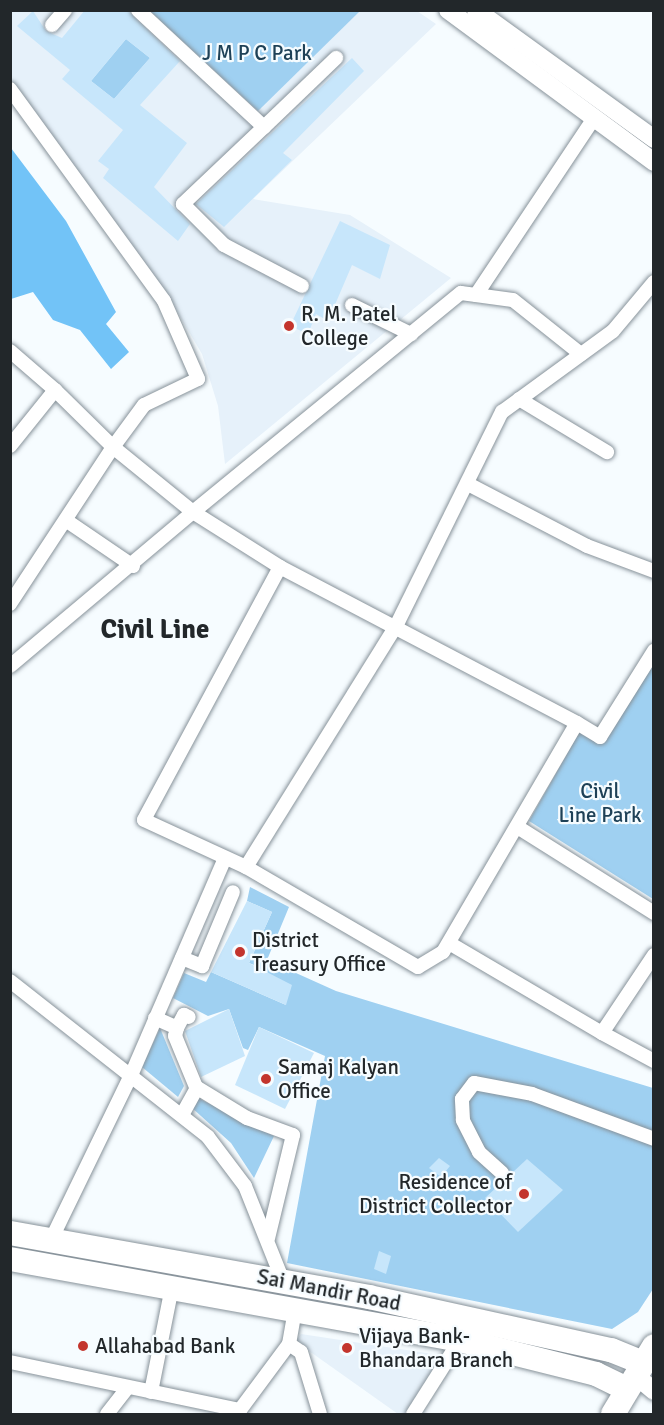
<!DOCTYPE html>
<html>
<head>
<meta charset="utf-8">
<style>
	body { margin:0 }
	#map { position:relative; width:664px; height:1425px; overflow:hidden; background:#f6fcff; font-family:Signika,sans-serif }
	div>[style] { position:absolute }
	.built>* { inset:0; background:#e6f1fa }
	.green>* { inset:0; background:#9fd0f1 }
	.water>* { inset:0; background:#72c3f7 }
	.building>* { inset:0; background:#c7e6fb }
	.roads { filter:drop-shadow(0 0 2px #87929a) drop-shadow(0 0 2px #87929a) }
	.street>* { height:14px; margin:-7px; padding:0 7px; transform-origin:7px; border-radius:7px; background:#fff }
	.secondary>* { height:18px; margin:-9px; padding:0 9px; transform-origin:9px; border-radius:9px; background:#fff }
	.highway>* { height:24px; margin:-12px; padding:0 12px; transform-origin:12px; border-radius:12px; background:#fff }
	.dots>* { width:16px; height:16px; translate:-50% -50%; box-sizing:border-box; border:3px solid #f6fcff; border-radius:50% }
	span { translate:-50% -50%; white-space:nowrap; text-align:center; line-height:1.15; -webkit-text-stroke:4.5px #f6fcff; paint-order:stroke }
	.park-label { font-size:21px; color:#1e4157 }
	.poi-label { font-size:21px; color:#22272a }
	.left { translate:0 -50%; text-align:left }
	.right { translate:-100% -50%; text-align:right }
	.street-label { font-size:21px; color:#22272a }
	.district-label { font-size:27px; color:#22272a; font-weight:700 }
	.frame { position:absolute; inset:0; border:12px solid #22272a; pointer-events:none }
</style>
</head>
<body>
<div id="map">
	<div class="built">
		<div style="clip-path:polygon(10px 11px,417px 11px,436px 24px,253px 199px,350px 215px,451px 278px,225px 464px,218px 406px,202px 354px,163px 288px,11px 79px)"></div>
		<div style="clip-path:polygon(301px 1334px,446px 1356px,412px 1414px,398px 1414px,295px 1341px)"></div>
	</div>
	<div class="green">
		<div style="clip-path:polygon(150px 11px,360px 11px,258px 111px)"></div>
		<div style="clip-path:polygon(126px 39px,150px 58px,114px 99px,91px 81px)"></div>
		<div style="clip-path:polygon(653px 655px,653px 899px,529px 821px,580px 731px,598px 741px)"></div>
		<div style="clip-path:polygon(250px 887px,289px 907px,267px 960px,336px 991px,653px 1088px,653px 1289px,638px 1312px,612px 1329px,287px 1263px,325px 1056px,259px 1027px,248px 1050px,243px 1048px,229px 1009px,208px 1016px,173px 998px,184px 973px,206px 982px,211px 972px,286px 1005px,259px 967px,249px 963px,272px 912px,247px 901px)"></div>
		<div style="clip-path:polygon(160px 1028px,184px 1086px,178px 1097px,142px 1067px)"></div>
		<div style="clip-path:polygon(196px 1097px,274px 1136px,254px 1178px,231px 1143px,191px 1107px)"></div>
	</div>
	<div class="water">
		<div style="clip-path:polygon(11px 148px,66px 221px,116px 312px,106px 324px,129px 352px,111px 369px,80px 330px,53px 320px,33px 292px,11px 299px)"></div>
	</div>
	<div class="building">
		<div style="clip-path:polygon(evenodd,85px 10px,127px 10px,180px 61px,140px 105px,187px 143px,154px 187px,190px 224px,178px 241px,103px 178px,109px 169px,98px 161px,123px 130px,62px 79px,70px 70px,17px 26px,33px 11px,46px 31px,62px 38px,85px 10px,126px 39px,150px 58px,114px 99px,91px 81px,126px 39px)"></div>
		<div style="clip-path:polygon(352px 58px,364px 71px,283px 153px,292px 160px,224px 227px,196px 204px)"></div>
		<div style="clip-path:polygon(340px 221px,390px 245px,380px 279px,352px 265px,328px 321px,316px 314px,308px 334px,290px 326px)"></div>
		<div style="clip-path:polygon(247px 901px,272px 912px,249px 963px,292px 985px,286px 1005px,211px 972px)"></div>
		<div style="clip-path:polygon(229px 1009px,245px 1056px,201px 1077px,185px 1031px)"></div>
		<div style="clip-path:polygon(259px 1027px,314px 1053px,285px 1109px,235px 1085px)"></div>
		<div style="clip-path:polygon(439px 1158px,450px 1166px,441px 1177px,429px 1168px)"></div>
		<div style="clip-path:polygon(527px 1159px,563px 1190px,518px 1232px,485px 1198px)"></div>
		<div style="clip-path:polygon(379px 1251px,391px 1256px,386px 1274px,374px 1269px)"></div>
	</div>
	<div class="roads">
		<div class="street">
			<div style="left:138px;top:10px;width:172px;rotate:42.9deg"></div>
			<div style="left:264px;top:127px;width:112px;rotate:136.5deg"></div>
			<div style="left:183px;top:204px;width:58px;rotate:45deg"></div>
			<div style="left:224px;top:245px;width:88px;rotate:27.7deg"></div>
			<div style="left:52px;top:25px;width:20px;rotate:-49deg"></div>
			<div style="left:10px;top:89px;width:262px;rotate:54deg"></div>
			<div style="left:164px;top:301px;width:85px;rotate:66.4deg"></div>
			<div style="left:198px;top:379px;width:60px;rotate:154.3deg"></div>
			<div style="left:144px;top:405px;width:52px;rotate:126.4deg"></div>
			<div style="left:113px;top:447px;width:103px;rotate:39.1deg"></div>
			<div style="left:193px;top:512px;width:239px;rotate:139.9deg"></div>
			<div style="left:264px;top:127px;width:100px;rotate:-43.8deg"></div>
			<div style="left:476px;top:295px;width:213px;rotate:-56.3deg"></div>
			<div style="left:352px;top:305px;width:66px;rotate:26.2deg"></div>
			<div style="left:10px;top:351px;width:60px;rotate:40.9deg"></div>
			<div style="left:519px;top:399px;width:103px;rotate:31.1deg"></div>
			<div style="left:10px;top:446px;width:72px;rotate:-51.2deg"></div>
			<div style="left:55px;top:390px;width:81px;rotate:44.5deg"></div>
			<div style="left:113px;top:447px;width:188px;rotate:123.3deg"></div>
			<div style="left:468px;top:484px;width:134px;rotate:27.5deg"></div>
			<div style="left:587px;top:546px;width:72px;rotate:20.5deg"></div>
			<div style="left:67px;top:521px;width:80px;rotate:34.3deg"></div>
			<div style="left:280px;top:567px;width:287px;rotate:118.3deg"></div>
			<div style="left:144px;top:820px;width:112px;rotate:24.7deg"></div>
			<div style="left:246px;top:867px;width:199px;rotate:30.2deg"></div>
			<div style="left:418px;top:967px;width:29px;rotate:-31deg"></div>
			<div style="left:443px;top:952px;width:265px;rotate:-59.7deg"></div>
			<div style="left:577px;top:723px;width:335px;rotate:-152.3deg"></div>
			<div style="left:280px;top:567px;width:103px;rotate:-147.7deg"></div>
			<div style="left:193px;top:512px;width:346px;rotate:-39.3deg"></div>
			<div style="left:461px;top:293px;width:52px;rotate:7.7deg"></div>
			<div style="left:513px;top:300px;width:87px;rotate:38.5deg"></div>
			<div style="left:577px;top:723px;width:27px;rotate:31deg"></div>
			<div style="left:600px;top:737px;width:102px;rotate:-57.9deg"></div>
			<div style="left:519px;top:828px;width:160px;rotate:32.2deg"></div>
			<div style="left:246px;top:867px;width:286px;rotate:-58.1deg"></div>
			<div style="left:397px;top:624px;width:237px;rotate:-63.7deg"></div>
			<div style="left:502px;top:412px;width:137px;rotate:-36.1deg"></div>
			<div style="left:613px;top:331px;width:64px;rotate:-50.1deg"></div>
			<div style="left:449px;top:943px;width:178px;rotate:30.5deg"></div>
			<div style="left:602px;top:1033px;width:94px;rotate:-56.3deg"></div>
			<div style="left:182px;top:958px;width:22px;rotate:22deg"></div>
			<div style="left:202px;top:966px;width:80px;rotate:-67.3deg"></div>
			<div style="left:10px;top:981px;width:252px;rotate:38.2deg"></div>
			<div style="left:208px;top:1137px;width:61px;rotate:52.9deg"></div>
			<div style="left:245px;top:1186px;width:102px;rotate:68.2deg"></div>
			<div style="left:155px;top:1018px;width:24px;rotate:24deg"></div>
			<div style="left:177px;top:1028px;width:8px;rotate:104deg"></div>
			<div style="left:175px;top:1036px;width:55px;rotate:67.6deg"></div>
			<div style="left:196px;top:1087px;width:60px;rotate:31.3deg"></div>
			<div style="left:247px;top:1118px;width:49px;rotate:20.3deg"></div>
			<div style="left:293px;top:1135px;width:106px;rotate:103.6deg"></div>
			<div style="left:177px;top:1028px;width:15px;rotate:-62deg"></div>
			<div style="left:184px;top:1015px;width:5px;rotate:22deg"></div>
			<div style="left:602px;top:1033px;width:59px;rotate:28.3deg"></div>
			<div style="left:182px;top:1115px;width:31px;rotate:-61deg"></div>
			<div style="left:502px;top:1173px;width:31px;rotate:-138deg"></div>
			<div style="left:479px;top:1152px;width:36px;rotate:-117deg"></div>
			<div style="left:463px;top:1120px;width:21px;rotate:-93deg"></div>
			<div style="left:462px;top:1099px;width:20px;rotate:-53deg"></div>
			<div style="left:474px;top:1083px;width:59px;rotate:10.7deg"></div>
			<div style="left:532px;top:1094px;width:130px;rotate:20.2deg"></div>
			<div style="left:51px;top:1240px;width:186px;rotate:-64.1deg"></div>
			<div style="left:132px;top:1073px;width:234px;rotate:-66.6deg"></div>
			<div style="left:289px;top:1344px;width:14px;rotate:34deg"></div>
			<div style="left:301px;top:1352px;width:65px;rotate:73deg"></div>
			<div style="left:10px;top:1362px;width:235px;rotate:11.8deg"></div>
			<div style="left:151px;top:1392px;width:107px;rotate:-78.7deg"></div>
			<div style="left:107px;top:1414px;width:33px;rotate:-52deg"></div>
			<div style="left:237px;top:1414px;width:87px;rotate:-53.4deg"></div>
			<div style="left:289px;top:1344px;width:35px;rotate:-80deg"></div>
			<div style="left:413px;top:1414px;width:88px;rotate:-57.6deg"></div>
		</div>
		<div class="secondary">
			<div style="left:448px;top:10px;width:256px;rotate:36.4deg"></div>
			<div style="left:476px;top:10px;width:220px;rotate:35.9deg"></div>
			<div style="left:635px;top:1375px;width:25px;rotate:40deg"></div>
		</div>
		<div class="highway">
			<div style="left:10px;top:1233px;width:365px;rotate:10.1deg"></div>
			<div style="left:369px;top:1297px;width:248px;rotate:12.4deg"></div>
			<div style="left:611px;top:1350px;width:35px;rotate:22deg"></div>
			<div style="left:10px;top:1259px;width:457px;rotate:10.2deg"></div>
			<div style="left:460px;top:1340px;width:140px;rotate:14deg"></div>
			<div style="left:596px;top:1374px;width:34px;rotate:26deg"></div>
			<div style="left:613px;top:1414px;width:79px;rotate:-58.9deg"></div>
		</div>
	</div>
	<div class="dots">
		<div style="left:289px;top:326px;background:#c3352d"></div>
		<div style="left:240px;top:952px;background:#c3352d"></div>
		<div style="left:266px;top:1079px;background:#c3352d"></div>
		<div style="left:524px;top:1194px;background:#c3352d"></div>
		<div style="left:83px;top:1346px;background:#c3352d"></div>
		<div style="left:347px;top:1348px;background:#c3352d"></div>
	</div>
	<div class="park-label">
		<span style="left:257px;top:53px">J M P C Park</span>
		<span style="left:600px;top:803px">Civil<br>Line Park</span>
	</div>
	<div class="poi-label">
		<span class="left" style="left:301px;top:326px">R. M. Patel<br>College</span>
		<span class="left" style="left:252px;top:952px">District<br>Treasury Office</span>
		<span class="left" style="left:278px;top:1079px">Samaj Kalyan<br>Office</span>
		<span class="right" style="left:512px;top:1194px">Residence of<br>District Collector</span>
		<span class="left" style="left:359px;top:1348px">Vijaya Bank-<br>Bhandara Branch</span>
		<span class="left" style="left:95px;top:1346px">Allahabad Bank</span>
	</div>
	<div class="street-label">
		<span style="left:329px;top:1290px;rotate:11deg">Sai Mandir Road</span>
	</div>
	<div class="district-label">
		<span style="left:155px;top:630px">Civil Line</span>
	</div>
	<div class="frame"></div>
</div>
</body>
</html>
